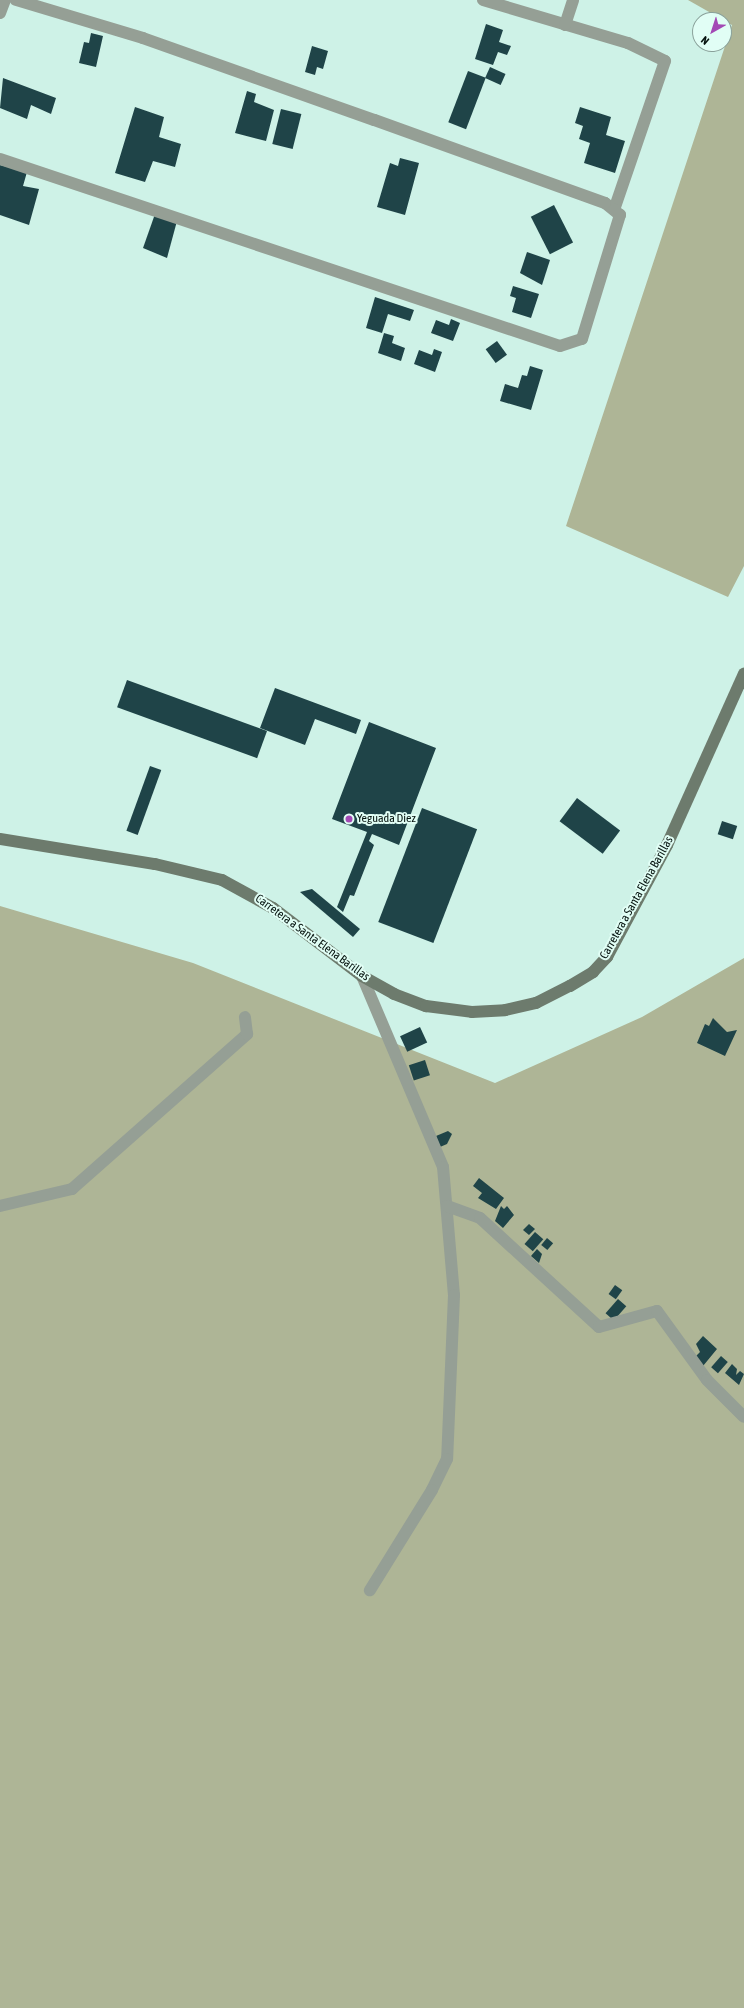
<!DOCTYPE html>
<html>
<head>
<meta charset="utf-8">
<style>
  body { margin:0 }
  #map { position:relative; width:744px; height:2008px; overflow:hidden; background:#cef2e7; font-family:"Asap Condensed",sans-serif }
  div>[style] { position:absolute }
  .forest>* { inset:0; background:#aeb596 }
  .building>* { inset:0; background:#1f4448; transform-origin:0 0 }
  .street>* { height:12px; margin:-6px; padding:0 6px; transform-origin:6px; border-radius:6px; background:#959f95 }
  .secondary>* { height:12px; margin:-6px; padding:0 6px; transform-origin:6px; border-radius:6px; background:#6d7b6d }
  .dots>* { width:11px; height:11px; translate:-50% -50%; box-sizing:border-box; border:2px solid #e1fef5; border-radius:50% }
  span { translate:-50% -50%; white-space:nowrap; text-align:center; line-height:1.15; -webkit-text-stroke:4px #e1fef5; paint-order:stroke }
  .poi-label { font-size:12px; color:#06130f }
  .left { translate:0 -50%; text-align:left }
  .street-label { font-size:12px; color:#06130f }
  .north { position:absolute; left:692px; top:12px; width:40px; height:40px; box-sizing:border-box; background:#e1fef5; border:1px solid #89a099; border-radius:50%; rotate:219deg; font-size:11px; font-weight:700; line-height:16px; text-align:center; color:#06130f }
  .north::after { content:''; display:block; margin:auto; width:14px; height:18px; background:#a349b5; clip-path:polygon(50% 0,100% 100%,50% 72%,0 100%) }
</style>
</head>
<body>
<div id="map">
  <div class="forest">
    <i style="clip-path:polygon(688px 0,744px 0,744px 566px,728px 597px,566px 526px,732px 25px)"></i>
    <i style="clip-path:polygon(0 906px,193px 963px,495px 1083px,642px 1017px,744px 958px,744px 2008px,0 2008px)"></i>
  </div>
  <div class="building">
    <i style="clip-path:polygon(486px 24px,503px 30px,499px 42px,511px 46px,507px 55px,498px 52px,493px 65px,475px 59px)"></i>
    <i style="clip-path:polygon(91px 33px,103px 36px,96px 67px,79px 63px,84px 42px,89px 43px)"></i>
    <i style="clip-path:polygon(312px 46px,328px 51px,323px 69px,317px 67px,315px 75px,305px 72px)"></i>
    <i style="left:490px;top:67px;width:17px;height:12px;rotate:24deg"></i>
    <i style="left:468px;top:71px;width:19px;height:55px;rotate:21deg"></i>
    <i style="clip-path:polygon(3px 78px,56px 98px,51px 114px,31px 105px,27px 119px,0 108px)"></i>
    <i style="clip-path:polygon(247px 91px,256px 94px,254px 102px,274px 110px,266px 141px,235px 133px)"></i>
    <i style="clip-path:polygon(135px 107px,164px 117px,159px 137px,181px 144px,175px 167px,153px 161px,145px 182px,115px 173px)"></i>
    <i style="clip-path:polygon(580px 107px,611px 117px,606px 135px,625px 141px,615px 173px,584px 163px,590px 143px,579px 139px,583px 126px,575px 123px)"></i>
    <i style="left:281px;top:109px;width:21px;height:36px;rotate:14deg"></i>
    <i style="clip-path:polygon(400px 158px,419px 163px,405px 215px,377px 207px,390px 163px,398px 166px)"></i>
    <i style="clip-path:polygon(0 165px,27px 172px,23px 186px,39px 189px,29px 225px,0 215px)"></i>
    <i style="left:554px;top:205px;width:42px;height:26px;rotate:63deg"></i>
    <i style="clip-path:polygon(155px 214px,177px 221px,167px 258px,143px 248px)"></i>
    <i style="clip-path:polygon(527px 252px,550px 260px,542px 285px,520px 273px)"></i>
    <i style="clip-path:polygon(513px 286px,539px 294px,531px 318px,512px 312px,516px 298px,510px 296px)"></i>
    <i style="clip-path:polygon(375px 297px,414px 310px,410px 321px,388px 314px,382px 333px,366px 328px)"></i>
    <i style="clip-path:polygon(451px 319px,460px 323px,453px 341px,431px 333px,436px 320px,449px 325px)"></i>
    <i style="clip-path:polygon(384px 333px,394px 336px,392px 343px,405px 348px,401px 361px,378px 353px)"></i>
    <i style="left:497px;top:341px;width:17px;height:14px;rotate:54deg"></i>
    <i style="clip-path:polygon(434px 349px,442px 352px,435px 372px,414px 364px,419px 350px,432px 355px)"></i>
    <i style="clip-path:polygon(530px 366px,543px 370px,531px 410px,500px 401px,505px 384px,518px 388px,522px 375px,527px 376px)"></i>
    <i style="left:127px;top:680px;width:149px;height:29px;rotate:20deg"></i>
    <i style="clip-path:polygon(275px 688px,361px 720px,356px 734px,315px 719px,305px 745px,260px 728px)"></i>
    <i style="clip-path:polygon(369px 722px,436px 748px,399px 845px,372px 834px,369px 841px,374px 845px,354px 896px,350px 895px,343px 912px,337px 907px,367px 832px,332px 819px)"></i>
    <i style="left:150px;top:766px;width:12px;height:69px;rotate:20deg"></i>
    <i style="left:577px;top:798px;width:54px;height:29px;rotate:37deg"></i>
    <i style="left:422px;top:808px;width:59px;height:122px;rotate:21deg"></i>
    <i style="left:722px;top:821px;width:16px;height:14px;rotate:18deg"></i>
    <i style="clip-path:polygon(312px 889px,360px 929px,353px 937px,300px 892px)"></i>
    <i style="clip-path:polygon(713px 1018px,727px 1032px,737px 1030px,725px 1056px,697px 1043px,705px 1024px,709px 1026px)"></i>
    <i style="left:420px;top:1027px;width:17px;height:22px;rotate:65deg"></i>
    <i style="left:425px;top:1060px;width:16px;height:17px;rotate:72deg"></i>
    <i style="clip-path:polygon(448px 1131px,452px 1134px,447px 1144px,440px 1147px,436px 1136px)"></i>
    <i style="clip-path:polygon(479px 1178px,504px 1198px,496px 1209px,478px 1198px,482px 1193px,473px 1186px)"></i>
    <i style="clip-path:polygon(501px 1206px,504px 1209px,507px 1206px,514px 1215px,503px 1228px,495px 1221px)"></i>
    <i style="clip-path:polygon(529px 1224px,535px 1229px,529px 1235px,523px 1230px)"></i>
    <i style="left:535px;top:1232px;width:11px;height:16px;rotate:41deg"></i>
    <i style="left:547px;top:1238px;width:8px;height:9px;rotate:40deg"></i>
    <i style="clip-path:polygon(537px 1249px,542px 1254px,539px 1263px,531px 1256px)"></i>
    <i style="left:615px;top:1285px;width:9px;height:11px;rotate:36deg"></i>
    <i style="left:618px;top:1299px;width:11px;height:19px;rotate:41deg"></i>
    <i style="clip-path:polygon(703px 1336px,717px 1349px,703px 1366px,694px 1358px,700px 1352px,696px 1344px)"></i>
    <i style="left:721px;top:1356px;width:9px;height:15px;rotate:41deg"></i>
    <i style="clip-path:polygon(732px 1364px,737px 1369px,736px 1375px,740px 1371px,744px 1374px,739px 1385px,725px 1373px)"></i>
  </div>
  <div class="street">
    <i style="left:483px;top:0;width:151px;rotate:16.5deg"></i>
    <i style="left:628px;top:43px;width:41px;rotate:25.9deg"></i>
    <i style="left:665px;top:61px;width:157px;rotate:108.9deg"></i>
    <i style="left:0;top:13px;width:14px;rotate:-69deg"></i>
    <i style="left:565px;top:25px;width:26px;rotate:-72deg"></i>
    <i style="left:0;top:159px;width:590px;rotate:18.47deg"></i>
    <i style="left:560px;top:346px;width:23px;rotate:-18deg"></i>
    <i style="left:582px;top:339px;width:130px;rotate:-73deg"></i>
    <i style="left:620px;top:215px;width:19px;rotate:-141deg"></i>
    <i style="left:605px;top:203px;width:245px;rotate:-160.2deg"></i>
    <i style="left:374px;top:120px;width:245px;rotate:-160.5deg"></i>
    <i style="left:143px;top:38px;width:133px;rotate:-163.3deg"></i>
    <i style="left:362px;top:976px;width:207px;rotate:67deg"></i>
    <i style="left:443px;top:1167px;width:128px;rotate:85.1deg"></i>
    <i style="left:454px;top:1295px;width:164px;rotate:92.4deg"></i>
    <i style="left:447px;top:1459px;width:34px;rotate:116deg"></i>
    <i style="left:432px;top:1490px;width:118px;rotate:121.8deg"></i>
    <i style="left:0;top:1206px;width:74px;rotate:-13.3deg"></i>
    <i style="left:72px;top:1189px;width:234px;rotate:-41.5deg"></i>
    <i style="left:247px;top:1034px;width:17px;rotate:-97deg"></i>
    <i style="left:447px;top:1206px;width:35px;rotate:20deg"></i>
    <i style="left:480px;top:1218px;width:161px;rotate:42.5deg"></i>
    <i style="left:599px;top:1327px;width:60px;rotate:-15.4deg"></i>
    <i style="left:657px;top:1311px;width:85px;rotate:54.1deg"></i>
    <i style="left:707px;top:1380px;width:52px;rotate:45deg"></i>
  </div>
  <div class="secondary">
    <i style="left:0;top:839px;width:157px;rotate:9.2deg"></i>
    <i style="left:155px;top:864px;width:69px;rotate:13.4deg"></i>
    <i style="left:222px;top:880px;width:58px;rotate:28.8deg"></i>
    <i style="left:273px;top:908px;width:112px;rotate:37.4deg"></i>
    <i style="left:362px;top:976px;width:37px;rotate:29deg"></i>
    <i style="left:394px;top:994px;width:34px;rotate:21deg"></i>
    <i style="left:426px;top:1006px;width:46px;rotate:7.4deg"></i>
    <i style="left:472px;top:1012px;width:33px;rotate:-3deg"></i>
    <i style="left:505px;top:1010px;width:32px;rotate:-13deg"></i>
    <i style="left:536px;top:1003px;width:38px;rotate:-27deg"></i>
    <i style="left:570px;top:986px;width:27px;rotate:-31deg"></i>
    <i style="left:593px;top:972px;width:21px;rotate:-47deg"></i>
    <i style="left:607px;top:957px;width:127px;rotate:-61.8deg"></i>
    <i style="left:667px;top:845px;width:188px;rotate:-65.8deg"></i>
  </div>
  <div class="dots">
    <i style="left:349px;top:819px;background:#a349b5"></i>
  </div>
  <div class="poi-label">
    <span class="left" style="left:357px;top:819px">Yeguada Diez</span>
  </div>
  <div class="street-label">
    <span style="left:637px;top:898px;rotate:-61deg">Carretera a Santa Elena Barillas</span>
    <span style="left:312px;top:938px;rotate:36deg">Carretera a Santa Elena Barillas</span>
  </div>
  <div class="north">N</div>
</div>
</body>
</html>
